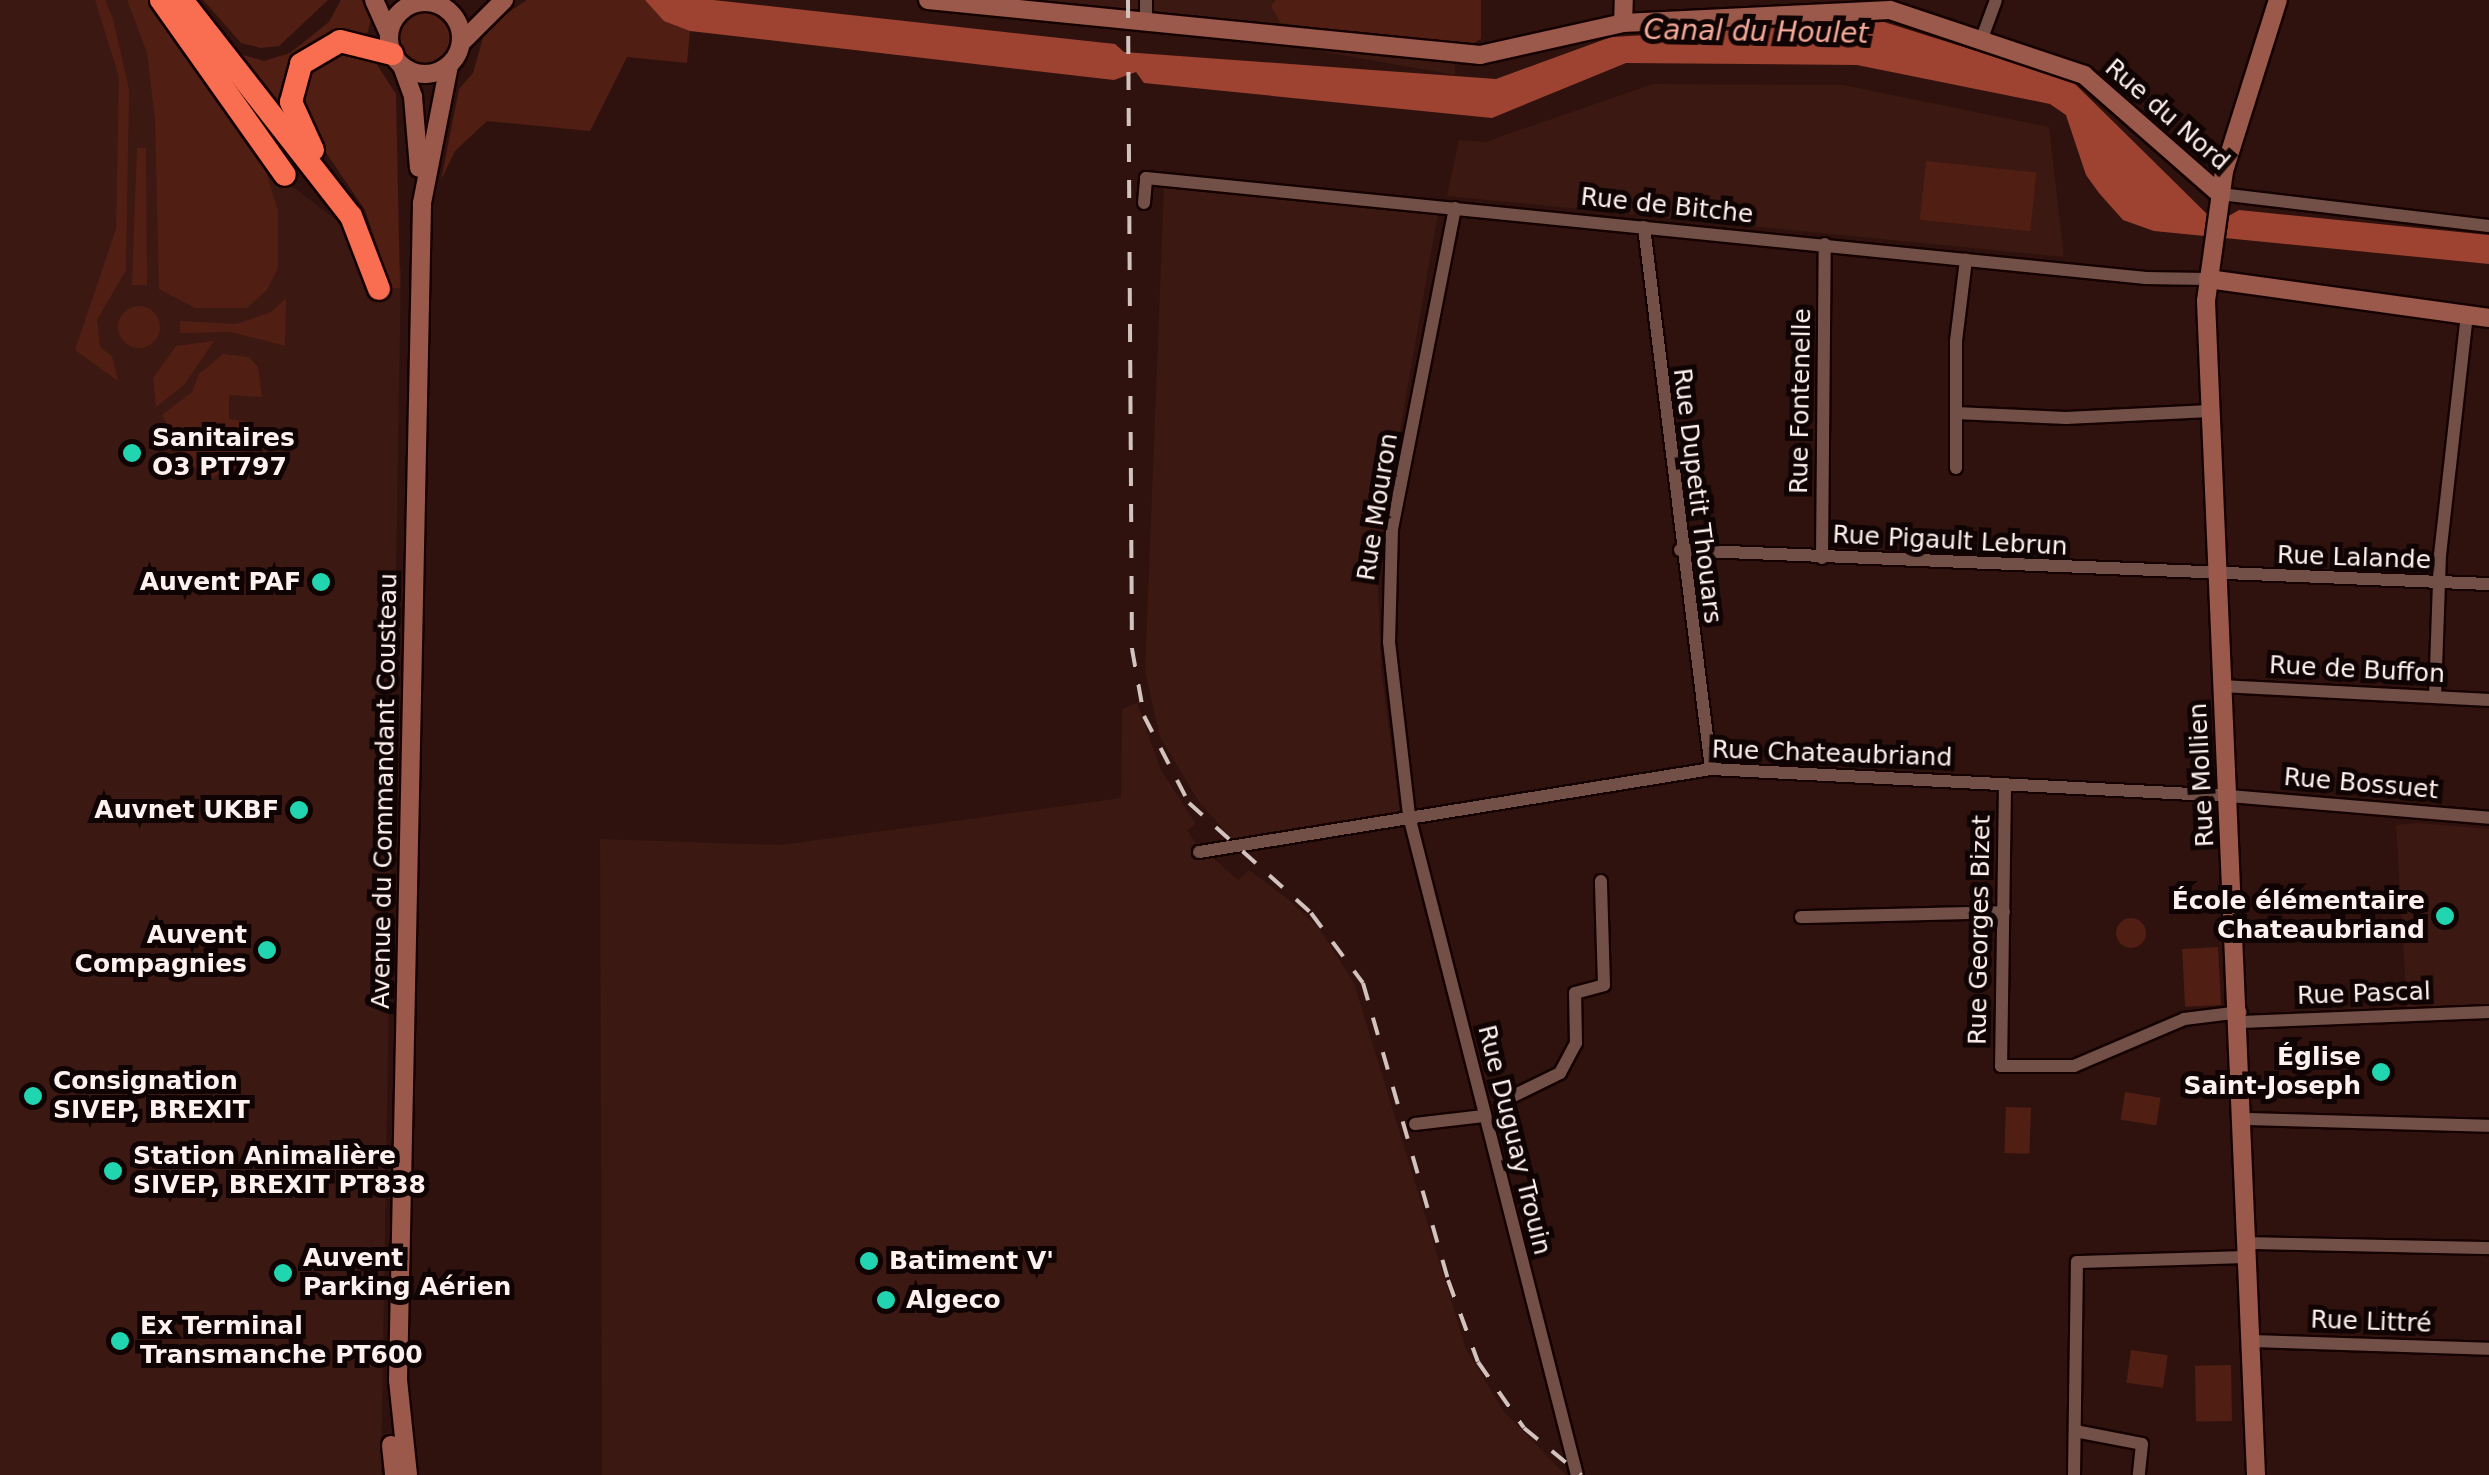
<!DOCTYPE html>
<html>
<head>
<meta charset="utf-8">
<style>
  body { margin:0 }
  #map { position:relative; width:2489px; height:1475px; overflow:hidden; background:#2f120d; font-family:"DejaVu Sans",sans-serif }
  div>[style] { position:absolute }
  .built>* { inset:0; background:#3b1811 }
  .green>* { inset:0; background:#511e14; transform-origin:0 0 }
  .round { border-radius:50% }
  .water>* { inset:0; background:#9e4332 }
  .roads { filter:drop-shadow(2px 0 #150100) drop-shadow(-2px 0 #150100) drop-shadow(0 2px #150100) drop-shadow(0 -2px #150100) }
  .street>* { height:12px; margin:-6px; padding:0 6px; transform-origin:6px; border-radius:6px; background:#725048 }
  .secondary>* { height:18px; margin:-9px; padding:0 9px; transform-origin:9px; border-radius:9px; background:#9a594b }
  .secondary>.ring { margin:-9px; padding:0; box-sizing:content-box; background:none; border:18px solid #9a594b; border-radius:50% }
  .highway>* { height:22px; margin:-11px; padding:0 11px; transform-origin:11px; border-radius:11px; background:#f96d51 }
  .rail>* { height:4px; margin-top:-2px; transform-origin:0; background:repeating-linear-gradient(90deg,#d3c3bf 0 18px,transparent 0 36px) }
  .dots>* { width:28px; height:28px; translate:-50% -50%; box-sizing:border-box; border:5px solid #0f0403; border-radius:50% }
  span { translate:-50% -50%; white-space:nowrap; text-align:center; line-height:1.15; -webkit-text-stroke:10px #0f0403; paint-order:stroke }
  .street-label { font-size:25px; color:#fef1ee }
  .poi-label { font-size:25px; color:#fef1ee; font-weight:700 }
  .left { translate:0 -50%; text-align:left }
  .right { translate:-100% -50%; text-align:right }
  .water-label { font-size:28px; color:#f7ab9a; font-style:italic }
</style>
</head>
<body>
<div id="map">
  <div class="built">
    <i style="clip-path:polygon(0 0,144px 0,244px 149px,401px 270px,381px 1475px,0 1475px)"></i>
    <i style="clip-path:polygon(966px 0,1455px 0,1455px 75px,1239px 37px,1057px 24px)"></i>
    <i style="clip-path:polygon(1653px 84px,1843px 85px,2049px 127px,2064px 257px,1447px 196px,1459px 140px,1485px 142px)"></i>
    <i style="clip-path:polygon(1164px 186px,1438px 213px,1377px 562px,1381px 668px,1400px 812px,1242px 850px,1199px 802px,1160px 737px,1145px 671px)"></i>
    <i style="clip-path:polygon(1137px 703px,1161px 770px,1196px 824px,1187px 830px,1195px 842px,1238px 880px,1249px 870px,1288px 899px,1319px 928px,1354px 983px,1466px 1349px,1504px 1412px,1566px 1475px,602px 1475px,600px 839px,781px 845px,1121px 798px,1122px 709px)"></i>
    <i style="clip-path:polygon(2418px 823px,2489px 829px,2489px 1004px,2407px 1008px,2396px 825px)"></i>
  </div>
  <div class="green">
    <i style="clip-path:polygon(95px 0,105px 0,113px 19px,129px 89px,126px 270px,97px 320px,100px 347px,112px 356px,118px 381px,75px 350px,116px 229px,119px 77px)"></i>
    <i style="clip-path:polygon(127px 0,148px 0,261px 155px,278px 211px,278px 268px,267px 290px,247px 308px,195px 308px,159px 289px,155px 120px,147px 53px)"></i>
    <i style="clip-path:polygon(203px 0,328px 0,279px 46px,261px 48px,241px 43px)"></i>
    <i style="clip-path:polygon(341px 0,361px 0,372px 17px,366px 37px,348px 34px,308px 45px,286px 75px,287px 120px,233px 52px,264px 61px,290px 53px,329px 22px)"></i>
    <i style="clip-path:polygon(527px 0,645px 0,690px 31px,687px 63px,627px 57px,590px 131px,487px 121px,455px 151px,441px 180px,459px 89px,473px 73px,486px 27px)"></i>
    <i style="clip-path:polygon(1276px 0,1481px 0,1481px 39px,1466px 47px,1281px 23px,1271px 6px)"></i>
    <i class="round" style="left:400px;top:12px;width:52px;height:52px"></i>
    <i style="clip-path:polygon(329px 51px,368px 51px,396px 94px,400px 288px,391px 288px,365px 210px,299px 113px,303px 71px)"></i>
    <i style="clip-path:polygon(137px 148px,146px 148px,147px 285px,132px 285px)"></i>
    <i style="left:1926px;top:161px;width:111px;height:59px;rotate:6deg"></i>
    <i style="clip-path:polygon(286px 298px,285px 346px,231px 332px,180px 333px,180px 321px,236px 324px,271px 312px)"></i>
    <i class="round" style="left:118px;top:306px;width:42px;height:42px"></i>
    <i style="clip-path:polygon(214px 341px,184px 385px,156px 407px,153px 378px,176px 346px)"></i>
    <i style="clip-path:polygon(223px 354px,249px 357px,258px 367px,262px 397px,229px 395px,229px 419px,245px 421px,242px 456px,213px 478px,190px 466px,162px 415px,192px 392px,199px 374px)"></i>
    <i class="round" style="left:2116px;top:918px;width:30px;height:30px"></i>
    <i style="left:2218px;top:947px;width:58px;height:36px;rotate:87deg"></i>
    <i style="left:2125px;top:1092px;width:36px;height:28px;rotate:9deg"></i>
    <i style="left:2006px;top:1107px;width:25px;height:46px;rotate:2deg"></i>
    <i style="left:2131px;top:1350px;width:37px;height:33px;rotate:8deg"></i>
    <i style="left:2231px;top:1365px;width:56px;height:36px;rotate:89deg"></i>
  </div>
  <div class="water">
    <i style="clip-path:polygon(645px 0,713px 0,1115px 44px,1124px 52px,1496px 79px,1611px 37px,1884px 22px,2072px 81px,2208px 215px,2227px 217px,2239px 210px,2489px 235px,2489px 264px,2154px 231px,2123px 220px,2099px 193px,2086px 175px,2066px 115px,2050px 104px,1857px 65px,1626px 63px,1492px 118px,1144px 83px,1136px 72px,1114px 80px,690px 31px,664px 21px)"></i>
  </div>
  <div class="roads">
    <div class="street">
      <i style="left:1146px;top:0;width:20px;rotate:90deg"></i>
      <i style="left:1982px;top:38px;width:40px;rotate:-69.8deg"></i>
      <i style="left:2220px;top:194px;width:271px;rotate:6.8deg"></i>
      <i style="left:1144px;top:203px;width:25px;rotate:-85deg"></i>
      <i style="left:1146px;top:178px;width:1005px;rotate:5.71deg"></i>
      <i style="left:2146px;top:278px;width:62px;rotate:0.9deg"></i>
      <i style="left:1455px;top:208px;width:327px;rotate:101.1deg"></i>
      <i style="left:1392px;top:529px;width:113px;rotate:91.5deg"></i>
      <i style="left:1389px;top:642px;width:175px;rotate:83.4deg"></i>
      <i style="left:1409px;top:816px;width:680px;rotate:75.7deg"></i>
      <i style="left:1644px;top:227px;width:546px;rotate:82.95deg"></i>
      <i style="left:1956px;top:413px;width:110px;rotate:2.6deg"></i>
      <i style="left:2066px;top:418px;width:144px;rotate:-2.8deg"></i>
      <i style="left:1956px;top:468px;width:127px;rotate:-90deg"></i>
      <i style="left:1956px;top:341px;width:82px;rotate:-83deg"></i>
      <i style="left:1680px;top:550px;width:810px;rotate:2.41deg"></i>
      <i style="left:1822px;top:558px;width:314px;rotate:-89.5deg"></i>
      <i style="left:2222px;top:686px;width:267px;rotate:3deg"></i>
      <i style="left:2435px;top:697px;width:142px;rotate:-88deg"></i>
      <i style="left:2440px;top:555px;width:242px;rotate:-83.6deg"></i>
      <i style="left:2005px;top:785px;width:281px;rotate:90.8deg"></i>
      <i style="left:2001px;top:1066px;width:73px"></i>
      <i style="left:2074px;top:1066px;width:120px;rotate:-23.1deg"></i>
      <i style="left:2184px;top:1019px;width:57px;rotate:-7deg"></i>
      <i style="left:1199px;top:852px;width:519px;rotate:-9.21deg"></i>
      <i style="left:1711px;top:769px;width:519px;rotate:2.98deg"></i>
      <i style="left:2229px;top:796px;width:261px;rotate:4.8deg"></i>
      <i style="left:1801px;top:917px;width:203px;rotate:-1.4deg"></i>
      <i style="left:2241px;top:1022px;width:248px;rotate:-2.3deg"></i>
      <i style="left:1502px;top:1111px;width:13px;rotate:-67deg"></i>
      <i style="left:1507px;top:1099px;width:59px;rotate:-26.1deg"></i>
      <i style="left:1560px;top:1073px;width:34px;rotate:-62deg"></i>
      <i style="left:1576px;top:1043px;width:50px;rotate:-91.1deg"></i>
      <i style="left:1575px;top:993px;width:30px;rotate:-15deg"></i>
      <i style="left:1604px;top:985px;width:104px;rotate:-91.7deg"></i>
      <i style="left:2245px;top:1119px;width:244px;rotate:1.6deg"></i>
      <i style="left:1415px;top:1124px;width:69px;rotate:-6.6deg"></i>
      <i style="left:2248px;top:1243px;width:241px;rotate:1.2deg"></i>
      <i style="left:2251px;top:1341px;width:238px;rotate:1.9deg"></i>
      <i style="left:2075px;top:1431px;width:68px;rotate:11deg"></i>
      <i style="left:2142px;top:1444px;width:31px;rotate:96deg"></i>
      <i style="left:2074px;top:1475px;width:213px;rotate:-89.2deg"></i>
      <i style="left:2077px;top:1262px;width:172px;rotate:-1.7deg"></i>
    </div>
    <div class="secondary">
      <i style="left:374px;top:0;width:37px;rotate:66deg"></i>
      <i style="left:928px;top:0;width:555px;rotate:5.69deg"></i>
      <i style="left:1480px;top:55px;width:147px;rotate:-12.6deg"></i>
      <i style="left:1623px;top:23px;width:267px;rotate:-2.8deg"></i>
      <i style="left:1890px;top:10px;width:205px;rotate:18.5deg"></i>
      <i style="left:2084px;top:75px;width:181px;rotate:41.2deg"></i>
      <i class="ring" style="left:389px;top:2px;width:54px;height:54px"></i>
      <i style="left:1623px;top:23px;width:23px;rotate:-88deg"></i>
      <i style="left:461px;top:43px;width:61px;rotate:-45deg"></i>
      <i style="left:402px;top:66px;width:33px;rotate:70deg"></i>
      <i style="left:413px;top:97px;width:71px;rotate:85.2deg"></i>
      <i style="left:2208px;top:279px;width:284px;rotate:7.9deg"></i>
      <i style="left:391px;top:1445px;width:30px;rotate:84deg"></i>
      <i style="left:408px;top:1475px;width:96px;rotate:-96deg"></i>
      <i style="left:398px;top:1380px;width:1177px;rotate:-88.83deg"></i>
      <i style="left:422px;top:203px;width:140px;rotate:-78.9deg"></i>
      <i style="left:2256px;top:1475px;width:1175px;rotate:-92.44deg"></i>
      <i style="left:2206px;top:301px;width:131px;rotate:-82.1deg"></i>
      <i style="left:2224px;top:171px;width:179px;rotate:-72.5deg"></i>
    </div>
    <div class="highway">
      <i style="left:161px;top:0;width:214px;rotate:54.7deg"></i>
      <i style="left:182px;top:0;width:274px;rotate:52deg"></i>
      <i style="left:351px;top:216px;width:78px;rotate:69deg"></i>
      <i style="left:313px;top:150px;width:53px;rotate:-114.6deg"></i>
      <i style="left:291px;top:102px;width:39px;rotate:-75deg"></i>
      <i style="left:301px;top:64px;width:45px;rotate:-30.5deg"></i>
      <i style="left:340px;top:41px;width:54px;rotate:14deg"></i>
    </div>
  </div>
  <div class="rail">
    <i style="left:1128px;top:0;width:649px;rotate:89.65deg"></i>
    <i style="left:1132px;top:649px;width:68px;rotate:79.8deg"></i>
    <i style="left:1144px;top:716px;width:98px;rotate:62.7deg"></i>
    <i style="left:1189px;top:803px;width:164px;rotate:42deg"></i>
    <i style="left:1311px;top:913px;width:87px;rotate:53.4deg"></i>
    <i style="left:1363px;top:983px;width:309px;rotate:74deg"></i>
    <i style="left:1448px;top:1280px;width:87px;rotate:69.9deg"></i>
    <i style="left:1478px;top:1362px;width:80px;rotate:55.1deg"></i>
    <i style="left:1524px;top:1428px;width:74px;rotate:39.5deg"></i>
  </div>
  <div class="dots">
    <i style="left:132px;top:453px;background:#20d5b0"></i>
    <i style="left:321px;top:582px;background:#20d5b0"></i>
    <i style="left:299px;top:810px;background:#20d5b0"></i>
    <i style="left:2445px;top:916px;background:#20d5b0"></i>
    <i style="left:267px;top:950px;background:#20d5b0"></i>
    <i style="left:2381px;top:1072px;background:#20d5b0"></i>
    <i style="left:33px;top:1096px;background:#20d5b0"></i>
    <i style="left:113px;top:1171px;background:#20d5b0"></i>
    <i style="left:869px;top:1261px;background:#20d5b0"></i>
    <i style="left:283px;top:1273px;background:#20d5b0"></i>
    <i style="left:886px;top:1300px;background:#20d5b0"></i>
    <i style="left:120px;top:1341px;background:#20d5b0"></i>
  </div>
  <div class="street-label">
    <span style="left:2167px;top:115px;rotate:41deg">Rue du Nord</span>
    <span style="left:1667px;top:206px;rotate:6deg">Rue de Bitche</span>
    <span style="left:1801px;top:401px;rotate:-89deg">Rue Fontenelle</span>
    <span style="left:1697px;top:496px;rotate:83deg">Rue Dupetit Thouars</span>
    <span style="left:1378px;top:507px;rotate:-81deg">Rue Mouron</span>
    <span style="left:1950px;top:541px;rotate:3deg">Rue Pigault Lebrun</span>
    <span style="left:2354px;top:558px;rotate:2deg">Rue Lalande</span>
    <span style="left:2357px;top:670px;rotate:3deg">Rue de Buffon</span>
    <span style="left:1832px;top:754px;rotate:2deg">Rue Chateaubriand</span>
    <span style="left:2202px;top:775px;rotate:-93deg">Rue Mollien</span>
    <span style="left:2361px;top:784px;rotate:5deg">Rue Bossuet</span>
    <span style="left:385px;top:791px;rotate:-89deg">Avenue du Commandant Cousteau</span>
    <span style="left:1980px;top:930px;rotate:-89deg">Rue Georges Bizet</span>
    <span style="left:2364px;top:994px;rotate:-2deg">Rue Pascal</span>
    <span style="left:1514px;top:1140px;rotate:76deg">Rue Duguay Trouin</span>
    <span style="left:2371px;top:1322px;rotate:2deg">Rue Littré</span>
  </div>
  <div class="poi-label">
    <span class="left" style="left:152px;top:453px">Sanitaires<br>O3 PT797</span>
    <span class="right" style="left:301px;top:582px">Auvent PAF</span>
    <span class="right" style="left:279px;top:810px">Auvnet UKBF</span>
    <span class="right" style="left:2425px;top:916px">École élémentaire<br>Chateaubriand</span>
    <span class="right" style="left:247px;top:950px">Auvent<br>Compagnies</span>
    <span class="right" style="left:2361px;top:1072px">Église<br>Saint-Joseph</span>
    <span class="left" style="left:53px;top:1096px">Consignation<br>SIVEP, BREXIT</span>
    <span class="left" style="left:133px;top:1171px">Station Animalière<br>SIVEP, BREXIT PT838</span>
    <span class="left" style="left:303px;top:1273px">Auvent<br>Parking Aérien</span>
    <span class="left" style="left:889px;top:1261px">Batiment V'</span>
    <span class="left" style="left:906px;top:1300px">Algeco</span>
    <span class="left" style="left:140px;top:1341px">Ex Terminal<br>Transmanche PT600</span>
  </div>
  <div class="water-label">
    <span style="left:1756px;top:32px;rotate:1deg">Canal du Houlet</span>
  </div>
</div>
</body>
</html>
